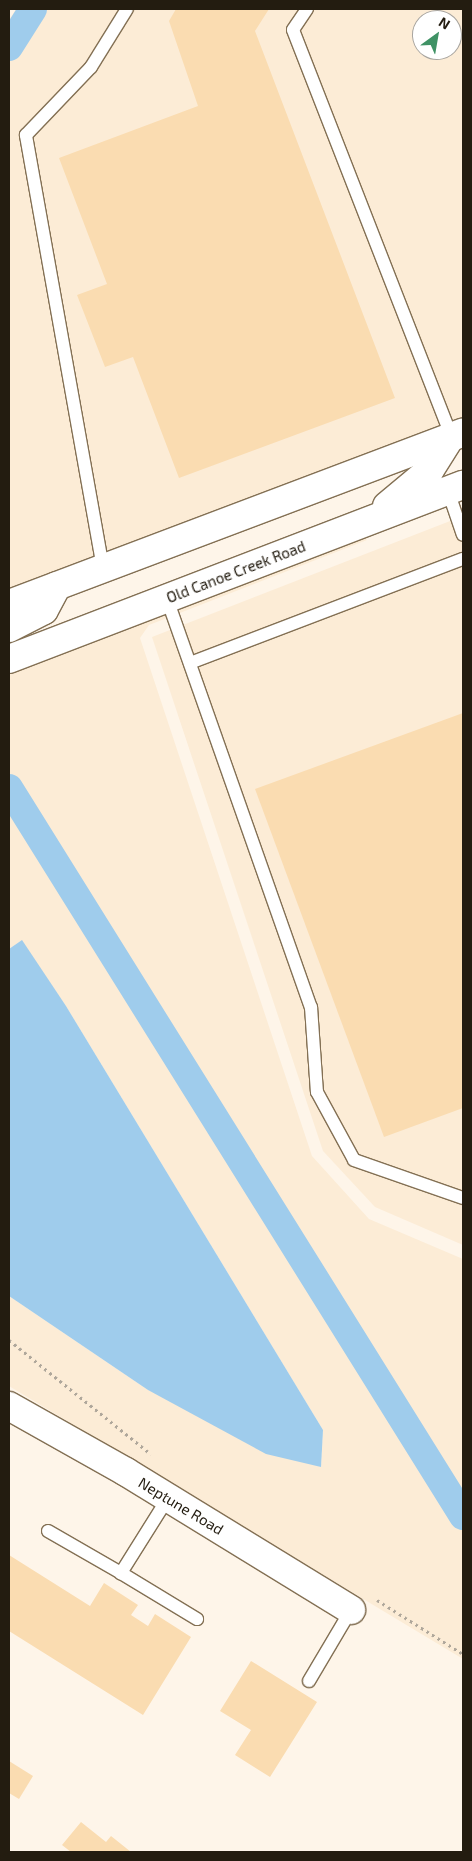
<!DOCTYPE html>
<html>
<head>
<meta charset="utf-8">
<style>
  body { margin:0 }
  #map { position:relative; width:472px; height:1861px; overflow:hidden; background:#fef5e9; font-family:"Exo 2",sans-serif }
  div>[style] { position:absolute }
  .built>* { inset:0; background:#fcecd6 }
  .water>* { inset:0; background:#9fccec }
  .canal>* { height:28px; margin:-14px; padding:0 14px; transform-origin:14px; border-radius:14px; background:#9fccec }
  .building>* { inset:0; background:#fadcb1 }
  .path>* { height:3px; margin-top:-1.5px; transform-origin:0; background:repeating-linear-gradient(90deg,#afa79b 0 2.5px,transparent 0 6.5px) }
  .roads { filter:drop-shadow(1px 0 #837054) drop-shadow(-1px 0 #837054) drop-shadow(0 1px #837054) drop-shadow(0 -1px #837054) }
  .service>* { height:12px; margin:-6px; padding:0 6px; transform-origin:6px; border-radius:6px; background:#fff }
  .secondary>* { height:28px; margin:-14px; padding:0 14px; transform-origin:14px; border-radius:14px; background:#fff }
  span { translate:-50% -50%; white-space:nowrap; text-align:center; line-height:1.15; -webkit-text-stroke:4px #fff; paint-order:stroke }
  .street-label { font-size:15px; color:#231c10 }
  .frame { position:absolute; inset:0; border:10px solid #231c10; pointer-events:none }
  .north { position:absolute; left:412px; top:10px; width:50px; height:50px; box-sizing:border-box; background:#fff; border:1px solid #a7a49f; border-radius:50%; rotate:32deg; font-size:14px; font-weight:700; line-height:20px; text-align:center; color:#231c10 }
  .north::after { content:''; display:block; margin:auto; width:18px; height:22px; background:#3f9265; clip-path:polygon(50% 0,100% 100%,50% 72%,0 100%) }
</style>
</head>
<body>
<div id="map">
  <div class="built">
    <i style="clip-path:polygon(evenodd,16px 9px,463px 9px,463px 417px,9px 589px,9px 20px,16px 9px,422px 20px,452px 20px,452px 50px,422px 50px,422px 20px)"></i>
    <i style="clip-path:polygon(463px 516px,463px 1245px,375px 1207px,323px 1151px,152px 637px)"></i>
    <i style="clip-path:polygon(365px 538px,367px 540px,149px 625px,140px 638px,312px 1156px,369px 1219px,463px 1259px,463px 1659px,9px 1386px,9px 1296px,148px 1390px,321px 1467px,323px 1430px,66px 1006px,21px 941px,9px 949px,9px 674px)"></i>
  </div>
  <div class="water">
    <i style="clip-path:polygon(22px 940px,66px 1006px,323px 1430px,321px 1467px,266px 1454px,148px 1390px,9px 1296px,9px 949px)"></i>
  </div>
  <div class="canal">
    <i style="left:9px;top:47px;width:45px;rotate:-57.7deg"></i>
    <i style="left:9px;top:788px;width:858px;rotate:58.05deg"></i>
  </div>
  <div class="building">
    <i style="clip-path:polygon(176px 9px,269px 9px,255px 31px,395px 398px,179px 478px,133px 357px,105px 367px,77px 295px,107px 284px,59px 158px,198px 106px,169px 21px)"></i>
    <i style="clip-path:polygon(463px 713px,463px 1108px,384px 1137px,255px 789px)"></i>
    <i style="clip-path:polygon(9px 1555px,90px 1606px,104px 1583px,138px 1605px,131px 1615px,148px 1626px,155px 1614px,191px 1637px,143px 1715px,9px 1631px)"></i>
    <i style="clip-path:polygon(251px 1661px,317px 1702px,270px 1777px,235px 1755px,251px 1730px,220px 1711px)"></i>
    <i style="clip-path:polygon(9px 1761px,33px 1776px,19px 1799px,9px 1793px)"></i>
    <i style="clip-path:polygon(81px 1822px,106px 1842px,111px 1836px,131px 1852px,71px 1852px,62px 1845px)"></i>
  </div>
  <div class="path">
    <i style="left:9px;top:1340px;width:182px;rotate:38.8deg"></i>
    <i style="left:377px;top:1600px;width:102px;rotate:32.1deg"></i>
  </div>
  <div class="roads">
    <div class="service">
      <i style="left:307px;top:9px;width:25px;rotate:124deg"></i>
      <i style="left:293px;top:30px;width:436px;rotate:68.7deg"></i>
      <i style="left:448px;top:491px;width:46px;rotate:71.2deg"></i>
      <i style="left:103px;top:568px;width:440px;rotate:-100.1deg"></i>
      <i style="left:26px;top:135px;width:94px;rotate:-46.3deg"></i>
      <i style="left:91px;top:67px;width:68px;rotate:-58.2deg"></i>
      <i style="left:167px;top:599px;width:433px;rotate:70.6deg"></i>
      <i style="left:311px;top:1007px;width:85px;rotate:86deg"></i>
      <i style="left:317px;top:1092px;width:77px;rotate:61.4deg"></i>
      <i style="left:354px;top:1160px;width:115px;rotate:19.2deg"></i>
      <i style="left:190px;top:663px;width:292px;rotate:-20.9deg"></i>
      <i style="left:168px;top:1498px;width:89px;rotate:122.1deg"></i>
      <i style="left:121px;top:1573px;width:89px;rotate:31.2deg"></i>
      <i style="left:48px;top:1531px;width:84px;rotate:29.9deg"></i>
      <i style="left:309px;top:1681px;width:82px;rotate:-59.4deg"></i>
    </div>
    <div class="secondary">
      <i style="left:387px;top:506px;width:55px;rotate:-39.8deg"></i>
      <i style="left:429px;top:471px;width:41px;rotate:-57.8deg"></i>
      <i style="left:9px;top:604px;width:485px;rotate:-20.7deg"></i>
      <i style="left:9px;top:628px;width:39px;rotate:-27deg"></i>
      <i style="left:44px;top:610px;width:27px;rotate:-62deg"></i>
      <i style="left:9px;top:659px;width:486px;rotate:-21deg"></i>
      <i style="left:9px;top:1406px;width:134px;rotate:29.4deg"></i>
      <i style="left:126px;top:1472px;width:264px;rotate:31.5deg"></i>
    </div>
  </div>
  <div class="street-label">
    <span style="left:236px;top:572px;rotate:-21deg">Old Canoe Creek Road</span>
    <span style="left:181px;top:1506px;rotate:31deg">Neptune Road</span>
  </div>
  <div class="frame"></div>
  <div class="north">N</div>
</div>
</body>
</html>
